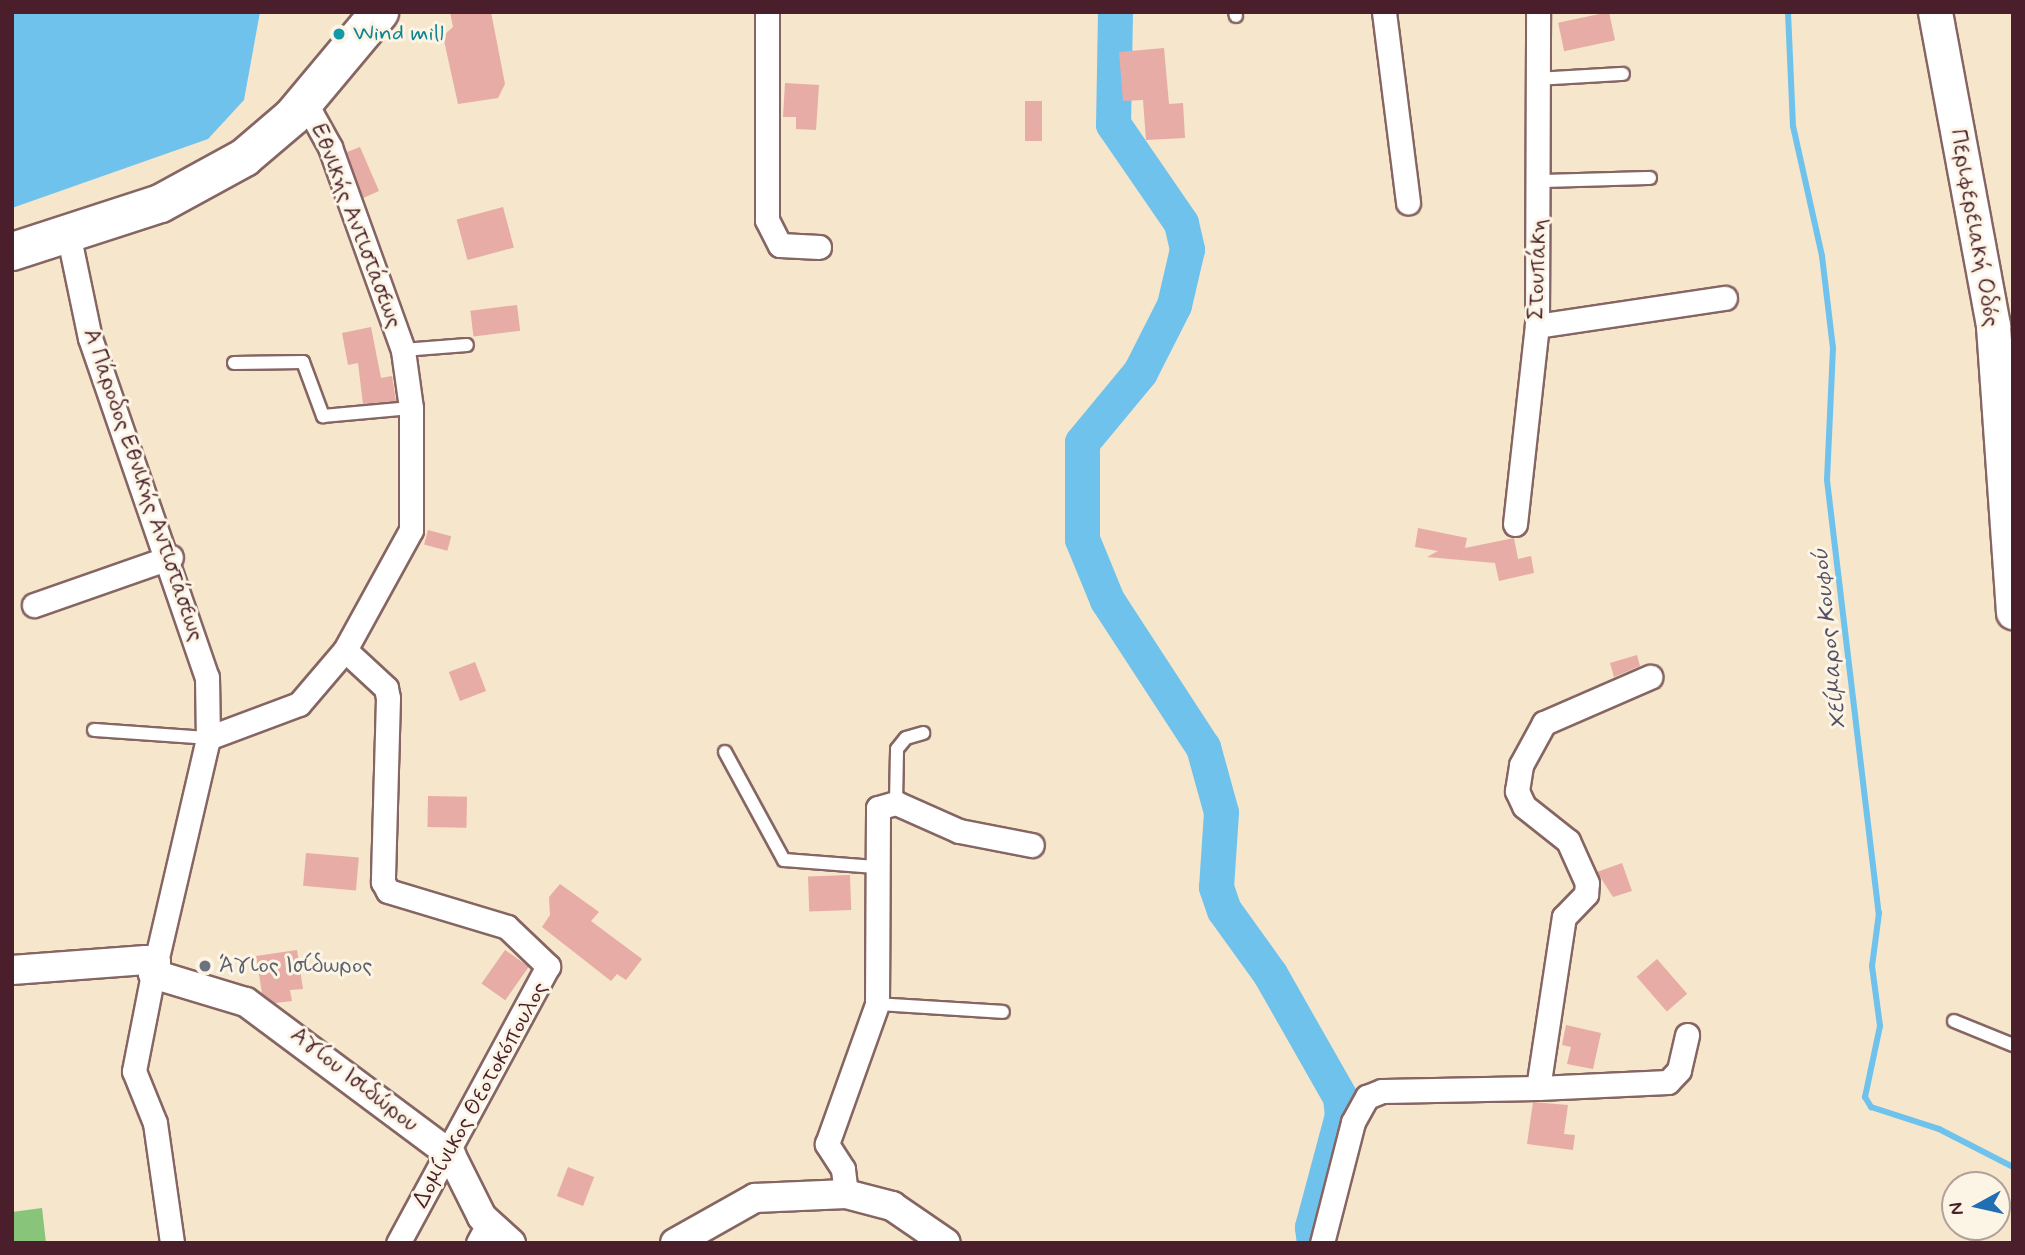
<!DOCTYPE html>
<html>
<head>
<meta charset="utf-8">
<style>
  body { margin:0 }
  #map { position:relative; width:2025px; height:1255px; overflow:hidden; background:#f5e6cc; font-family:Mynerve,sans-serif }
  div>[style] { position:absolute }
  .green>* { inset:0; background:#88c57b }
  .water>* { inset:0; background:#6fc2ec }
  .stream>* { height:6px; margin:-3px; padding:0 3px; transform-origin:3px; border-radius:3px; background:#6fc2ec }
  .river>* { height:35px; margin:-17.5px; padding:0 17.5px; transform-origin:17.5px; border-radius:17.5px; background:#6fc2ec }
  .building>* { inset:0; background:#e6aca5; transform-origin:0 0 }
  .roads { filter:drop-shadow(2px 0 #866563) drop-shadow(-2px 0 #866563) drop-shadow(0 2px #866563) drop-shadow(0 -2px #866563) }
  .service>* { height:12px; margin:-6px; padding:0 6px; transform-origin:6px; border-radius:6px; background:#fff }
  .minor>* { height:23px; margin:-11.5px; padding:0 11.5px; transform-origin:11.5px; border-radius:11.5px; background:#fff }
  .tertiary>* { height:28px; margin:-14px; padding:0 14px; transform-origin:14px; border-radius:14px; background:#fff }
  .secondary>* { height:33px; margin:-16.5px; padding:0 16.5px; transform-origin:16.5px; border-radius:16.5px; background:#fff }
  .primary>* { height:37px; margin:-18.5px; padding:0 18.5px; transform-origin:18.5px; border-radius:18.5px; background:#fff }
  .dots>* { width:19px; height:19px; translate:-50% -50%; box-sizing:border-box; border:4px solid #fcf5e5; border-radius:50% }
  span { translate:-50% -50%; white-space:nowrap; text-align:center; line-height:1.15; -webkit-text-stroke:6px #fcf5e5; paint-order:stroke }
  .culture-label { font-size:23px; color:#0d838f }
  .left { translate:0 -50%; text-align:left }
  .street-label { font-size:23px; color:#4a1f2b }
  .worship-label { font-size:23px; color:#5b616d }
  .water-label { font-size:24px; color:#555065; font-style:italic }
  .frame { position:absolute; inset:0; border:14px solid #4a1f2b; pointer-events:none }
  .north { position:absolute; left:1941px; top:1171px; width:70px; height:70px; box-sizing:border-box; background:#fcf5e5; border:2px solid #b59f9b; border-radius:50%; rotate:262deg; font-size:19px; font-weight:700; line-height:28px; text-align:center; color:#4a1f2b }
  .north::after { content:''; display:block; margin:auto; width:24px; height:32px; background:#1f6fb2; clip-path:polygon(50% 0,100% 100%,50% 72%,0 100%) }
</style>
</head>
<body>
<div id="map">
  <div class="green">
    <i style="clip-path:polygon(42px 1208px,46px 1243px,12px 1243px,12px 1212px)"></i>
  </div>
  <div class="water">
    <i style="clip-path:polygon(12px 12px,260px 12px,244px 100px,208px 139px,12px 208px)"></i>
  </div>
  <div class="stream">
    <i style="left:1788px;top:12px;width:114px;rotate:87.5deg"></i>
    <i style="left:1793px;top:126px;width:133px;rotate:77.4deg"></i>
    <i style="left:1822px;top:256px;width:93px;rotate:83.2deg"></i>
    <i style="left:1833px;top:348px;width:132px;rotate:92.6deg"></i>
    <i style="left:1827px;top:480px;width:436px;rotate:83.2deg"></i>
    <i style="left:1879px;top:913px;width:53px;rotate:97.5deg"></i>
    <i style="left:1872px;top:966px;width:61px;rotate:82.4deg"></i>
    <i style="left:1880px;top:1026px;width:73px;rotate:101.9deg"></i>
    <i style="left:1865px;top:1097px;width:12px;rotate:59deg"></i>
    <i style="left:1871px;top:1107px;width:71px;rotate:17.9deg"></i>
    <i style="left:1939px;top:1129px;width:83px;rotate:27.2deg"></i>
  </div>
  <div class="river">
    <i style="left:1115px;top:12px;width:112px;rotate:91deg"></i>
    <i style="left:1113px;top:124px;width:120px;rotate:55.5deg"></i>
    <i style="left:1181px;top:223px;width:27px;rotate:77deg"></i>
    <i style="left:1187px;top:249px;width:57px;rotate:103.1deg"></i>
    <i style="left:1174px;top:305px;width:75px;rotate:116.9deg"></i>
    <i style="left:1140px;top:372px;width:91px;rotate:129.6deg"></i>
    <i style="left:1082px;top:442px;width:97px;rotate:90deg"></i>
    <i style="left:1082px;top:539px;width:66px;rotate:67.7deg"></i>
    <i style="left:1107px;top:600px;width:176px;rotate:56.9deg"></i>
    <i style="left:1203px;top:747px;width:67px;rotate:74.5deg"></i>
    <i style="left:1221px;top:812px;width:75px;rotate:93.8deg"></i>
    <i style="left:1216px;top:887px;width:24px;rotate:71deg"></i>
    <i style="left:1224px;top:910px;width:79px;rotate:54.3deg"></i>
    <i style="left:1270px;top:974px;width:142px;rotate:60.4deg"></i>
    <i style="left:1340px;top:1097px;width:18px;rotate:84deg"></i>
    <i style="left:1342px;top:1115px;width:116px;rotate:105deg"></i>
    <i style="left:1312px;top:1227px;width:16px;rotate:83deg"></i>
  </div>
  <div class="building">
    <i style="clip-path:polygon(450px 12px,491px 12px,505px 84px,498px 98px,458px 104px,443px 36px,453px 27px)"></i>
    <i style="left:1609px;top:12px;width:29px;height:52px;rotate:78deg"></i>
    <i style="clip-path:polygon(1164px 48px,1169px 104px,1183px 103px,1185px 138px,1146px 140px,1143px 100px,1123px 101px,1119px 52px)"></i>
    <i style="clip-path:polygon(785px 83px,819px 85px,816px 130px,796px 129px,796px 117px,783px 117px)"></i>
    <i style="left:1025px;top:101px;width:17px;height:40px"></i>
    <i style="clip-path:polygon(360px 147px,379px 191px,363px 198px,347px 152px)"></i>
    <i style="left:503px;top:207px;width:42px;height:48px;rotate:75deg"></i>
    <i style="left:517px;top:305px;width:26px;height:47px;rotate:83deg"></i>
    <i style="clip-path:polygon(371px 327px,381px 378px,392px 376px,396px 401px,363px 404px,358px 363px,348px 365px,342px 333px)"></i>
    <i style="clip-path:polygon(1418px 528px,1467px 538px,1465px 548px,1514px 538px,1518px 559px,1531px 556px,1534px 573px,1499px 581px,1495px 563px,1427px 557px,1438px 551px,1415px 547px)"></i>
    <i style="left:428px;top:530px;width:24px;height:15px;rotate:15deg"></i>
    <i style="clip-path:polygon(1637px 655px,1640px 666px,1614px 677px,1610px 663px)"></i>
    <i style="left:475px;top:662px;width:31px;height:28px;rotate:69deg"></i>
    <i style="left:428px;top:796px;width:39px;height:31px;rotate:1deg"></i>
    <i style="left:306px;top:853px;width:53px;height:33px;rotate:5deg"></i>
    <i style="clip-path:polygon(1622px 863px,1632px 891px,1613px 897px,1597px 872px)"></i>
    <i style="left:850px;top:875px;width:35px;height:42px;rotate:88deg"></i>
    <i style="clip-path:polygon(560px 884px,599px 912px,591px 921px,642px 959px,626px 980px,617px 974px,611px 981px,542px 927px,550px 915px,549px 897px)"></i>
    <i style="clip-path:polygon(297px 950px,303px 989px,290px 990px,292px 1001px,275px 1003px,262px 993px,256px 956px)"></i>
    <i style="left:505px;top:950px;width:29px;height:41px;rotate:35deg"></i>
    <i style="left:1657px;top:959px;width:46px;height:27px;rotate:49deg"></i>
    <i style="clip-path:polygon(1566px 1025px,1601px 1033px,1593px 1069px,1567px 1064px,1571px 1047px,1562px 1045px)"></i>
    <i style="clip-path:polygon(1533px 1102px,1568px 1105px,1564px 1134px,1575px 1135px,1573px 1150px,1527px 1144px)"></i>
    <i style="left:568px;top:1167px;width:28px;height:31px;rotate:21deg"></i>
  </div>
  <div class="roads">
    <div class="service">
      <i style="left:1235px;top:12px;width:4px;rotate:76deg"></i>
      <i style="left:1538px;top:79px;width:85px;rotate:-3.4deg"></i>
      <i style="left:1541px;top:181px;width:109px;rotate:-1.6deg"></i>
      <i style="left:403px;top:350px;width:64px;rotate:-4.5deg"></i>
      <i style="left:234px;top:363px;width:69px;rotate:-0.8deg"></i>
      <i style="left:303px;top:362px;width:58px;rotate:69.7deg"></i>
      <i style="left:323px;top:416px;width:88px;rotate:-5.2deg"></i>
      <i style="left:94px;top:730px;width:114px;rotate:4deg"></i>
      <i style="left:725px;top:752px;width:123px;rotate:61.4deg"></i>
      <i style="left:784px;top:860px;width:92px;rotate:4.4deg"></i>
      <i style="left:896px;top:803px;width:54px;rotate:-88.9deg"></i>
      <i style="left:897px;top:749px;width:14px;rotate:-51deg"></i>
      <i style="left:906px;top:738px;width:18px;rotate:-16deg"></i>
      <i style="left:877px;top:1004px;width:126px;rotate:3.6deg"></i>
      <i style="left:1954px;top:1021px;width:64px;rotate:22.1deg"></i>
    </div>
    <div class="minor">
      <i style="left:767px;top:12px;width:208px;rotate:90deg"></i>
      <i style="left:767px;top:220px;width:28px;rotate:63deg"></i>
      <i style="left:780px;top:245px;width:39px;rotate:3deg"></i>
      <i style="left:1384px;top:12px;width:192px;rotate:82.8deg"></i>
      <i style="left:68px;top:233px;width:107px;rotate:78.2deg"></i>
      <i style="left:90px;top:338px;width:359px;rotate:71deg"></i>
      <i style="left:207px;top:677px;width:61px;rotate:89.1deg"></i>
      <i style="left:1537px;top:326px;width:190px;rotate:-8.5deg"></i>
      <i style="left:1515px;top:524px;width:199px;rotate:-83.7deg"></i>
      <i style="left:1537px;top:326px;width:314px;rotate:-89.8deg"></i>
      <i style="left:34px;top:605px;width:145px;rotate:-19.3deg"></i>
      <i style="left:345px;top:650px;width:56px;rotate:42.8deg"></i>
      <i style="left:386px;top:688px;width:10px;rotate:79deg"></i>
      <i style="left:388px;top:698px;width:184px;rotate:91.6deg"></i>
      <i style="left:383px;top:882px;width:10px;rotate:61deg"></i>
      <i style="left:388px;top:891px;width:124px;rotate:16.8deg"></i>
      <i style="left:507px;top:927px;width:57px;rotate:43.6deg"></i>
      <i style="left:548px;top:966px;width:315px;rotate:118.4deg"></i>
      <i style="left:156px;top:962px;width:230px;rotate:-76.9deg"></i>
      <i style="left:208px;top:738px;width:97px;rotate:-20.5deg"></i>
      <i style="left:299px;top:704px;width:71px;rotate:-49.6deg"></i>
      <i style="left:345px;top:650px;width:137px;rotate:-61.2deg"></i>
      <i style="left:411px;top:530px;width:122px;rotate:-90deg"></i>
      <i style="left:411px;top:408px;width:59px;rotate:-97.9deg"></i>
      <i style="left:403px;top:350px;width:216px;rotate:-109.8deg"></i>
      <i style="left:330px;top:147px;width:51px;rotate:-119.1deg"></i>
      <i style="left:153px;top:974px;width:99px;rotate:101.1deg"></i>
      <i style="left:134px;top:1071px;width:56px;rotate:68deg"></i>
      <i style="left:155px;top:1123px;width:121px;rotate:81.9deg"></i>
      <i style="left:1538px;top:1088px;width:130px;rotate:-2.6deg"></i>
      <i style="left:1668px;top:1082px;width:16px;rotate:-47deg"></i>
      <i style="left:1679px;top:1070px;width:36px;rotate:-77deg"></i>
      <i style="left:846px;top:1194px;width:25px;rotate:-97deg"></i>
      <i style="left:843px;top:1169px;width:30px;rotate:-123deg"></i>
      <i style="left:827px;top:1144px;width:149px;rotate:-70.3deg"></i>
      <i style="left:877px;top:1004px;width:196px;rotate:-89.7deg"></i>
      <i style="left:878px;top:808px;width:19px;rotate:-16deg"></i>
      <i style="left:896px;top:803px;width:69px;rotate:24deg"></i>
      <i style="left:959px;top:831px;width:74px;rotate:10.9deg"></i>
      <i style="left:478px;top:1243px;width:21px;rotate:-62deg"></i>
      <i style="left:1322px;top:1243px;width:125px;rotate:-75.6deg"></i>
      <i style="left:1353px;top:1122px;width:29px;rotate:-61deg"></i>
      <i style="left:1367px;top:1097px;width:16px;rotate:-22deg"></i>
      <i style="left:1382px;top:1091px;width:156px;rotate:-1.1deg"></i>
      <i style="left:1538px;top:1088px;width:173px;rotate:-81.4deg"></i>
      <i style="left:1564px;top:917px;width:32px;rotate:-46deg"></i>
      <i style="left:1586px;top:894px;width:11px;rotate:-85deg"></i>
      <i style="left:1587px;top:883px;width:46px;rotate:-114.3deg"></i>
      <i style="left:1568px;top:841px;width:56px;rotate:-141.5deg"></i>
      <i style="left:1524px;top:806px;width:17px;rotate:-115deg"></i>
      <i style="left:1517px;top:791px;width:26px;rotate:-81deg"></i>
      <i style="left:1521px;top:765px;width:48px;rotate:-61.3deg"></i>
      <i style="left:1544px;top:723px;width:116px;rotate:-23.5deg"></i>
    </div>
    <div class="tertiary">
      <i style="left:12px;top:970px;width:134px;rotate:-4.3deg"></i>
      <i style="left:146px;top:960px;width:10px;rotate:11deg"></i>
      <i style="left:156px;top:962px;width:12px;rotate:104deg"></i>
      <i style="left:153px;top:974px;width:97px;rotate:16.8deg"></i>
      <i style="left:246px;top:1002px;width:256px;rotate:36.7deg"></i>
      <i style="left:451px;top:1155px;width:69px;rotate:63.4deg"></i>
      <i style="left:482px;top:1217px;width:39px;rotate:42deg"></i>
      <i style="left:675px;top:1243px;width:92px;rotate:-29.4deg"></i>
      <i style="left:755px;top:1198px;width:91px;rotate:-2.5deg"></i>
      <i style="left:846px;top:1194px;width:48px;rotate:14.6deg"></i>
      <i style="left:892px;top:1206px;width:65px;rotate:34.4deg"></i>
    </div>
    <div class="secondary">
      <i style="left:1935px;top:12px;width:319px;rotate:79.5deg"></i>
      <i style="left:1993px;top:326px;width:287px;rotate:86deg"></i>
    </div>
    <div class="primary">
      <i style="left:12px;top:251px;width:156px;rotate:-18deg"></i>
      <i style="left:160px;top:203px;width:96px;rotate:-28.7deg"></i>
      <i style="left:244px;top:157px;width:63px;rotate:-40.5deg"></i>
      <i style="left:292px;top:116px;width:136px;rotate:-50.1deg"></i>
    </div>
  </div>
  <div class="dots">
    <i style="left:339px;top:34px;background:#0f9aa8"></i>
    <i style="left:205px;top:966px;background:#6b7280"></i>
  </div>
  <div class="culture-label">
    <span class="left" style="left:353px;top:34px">Wind mill</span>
  </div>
  <div class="street-label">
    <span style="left:356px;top:226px;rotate:69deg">Εθνικής Αντιστάσεως</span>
    <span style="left:1974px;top:228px;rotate:80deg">Περιφερειακή Οδός</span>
    <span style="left:1538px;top:269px;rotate:-88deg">Στουπάκη</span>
    <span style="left:143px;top:485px;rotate:71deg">Α Πάροδος Εθνικής Αντιστάσεως</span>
    <span style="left:354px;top:1080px;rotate:38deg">Αγίου Ισιδώρου</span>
    <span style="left:481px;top:1095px;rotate:-61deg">Δομίνικος Θεοτοκόπουλος</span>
  </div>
  <div class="worship-label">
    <span class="left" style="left:219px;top:966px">Άγιος Ισίδωρος</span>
  </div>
  <div class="water-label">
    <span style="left:1830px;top:639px;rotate:-96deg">Χείμαρος Κουφού</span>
  </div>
  <div class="frame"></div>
  <div class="north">N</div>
</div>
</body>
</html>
